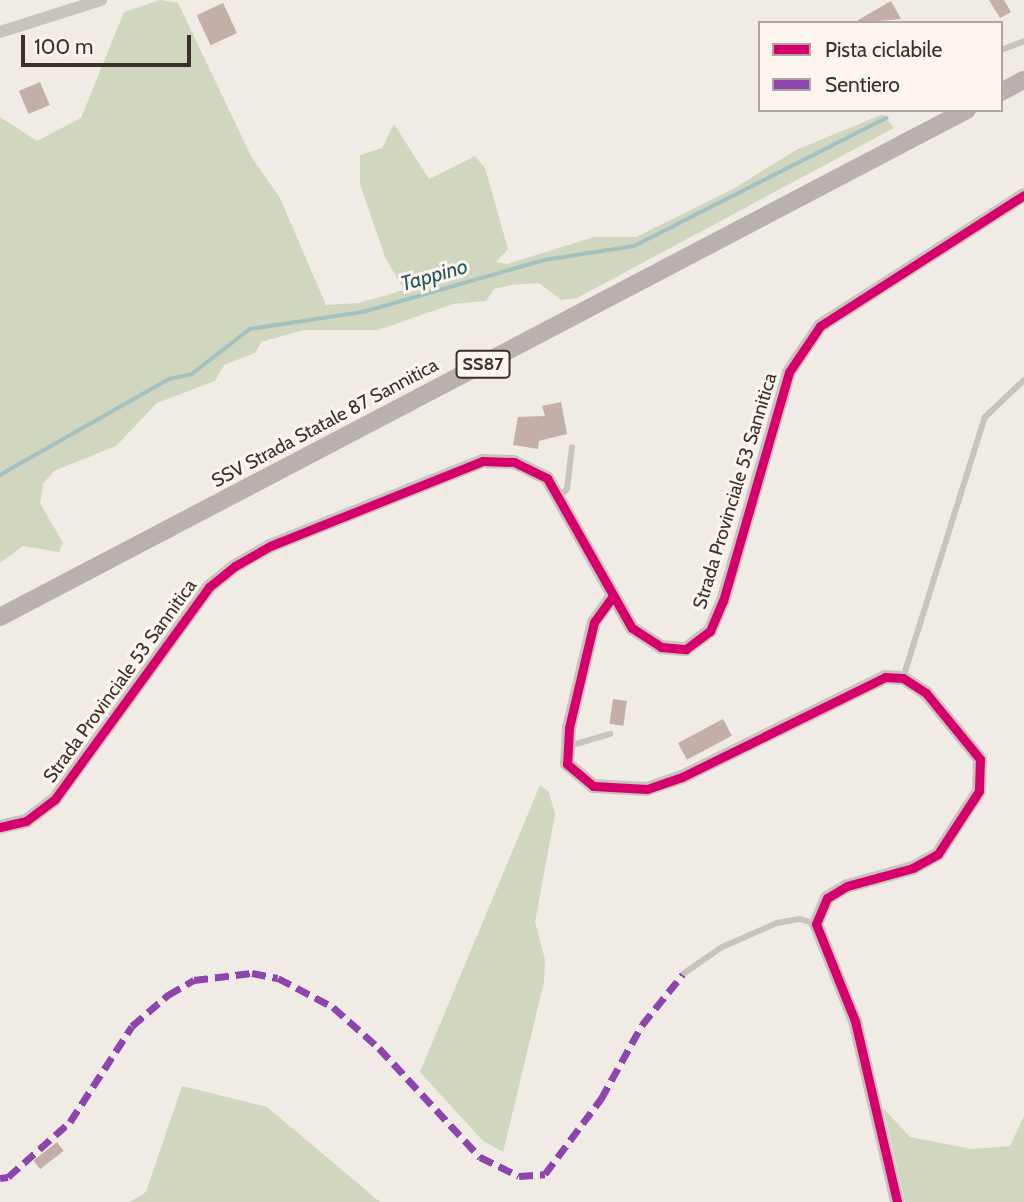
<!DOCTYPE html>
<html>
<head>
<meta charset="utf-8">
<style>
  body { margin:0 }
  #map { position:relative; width:1024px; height:1202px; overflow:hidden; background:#f0ebe5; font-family:Cabin,sans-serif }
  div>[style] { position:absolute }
  .green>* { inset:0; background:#d1d6bf }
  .stream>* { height:3.5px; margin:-1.75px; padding:0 1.75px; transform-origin:1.75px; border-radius:1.75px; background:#a1c2c1 }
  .building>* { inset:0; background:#c3afa7; transform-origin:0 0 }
  .service>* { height:6px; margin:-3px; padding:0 3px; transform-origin:3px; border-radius:3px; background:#c9c3be }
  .minor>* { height:12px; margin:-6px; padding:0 6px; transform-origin:6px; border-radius:6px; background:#c9c3be }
  .tertiary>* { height:14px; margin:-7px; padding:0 7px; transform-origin:7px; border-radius:7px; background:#c9c3be }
  .primary>* { height:18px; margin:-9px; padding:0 9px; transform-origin:9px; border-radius:9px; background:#b8b1ad }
  .quiet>* { height:7px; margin-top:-3.5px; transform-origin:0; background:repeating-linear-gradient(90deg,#8e44ad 0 14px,transparent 0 21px) }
  .cycleway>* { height:9px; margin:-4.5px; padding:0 4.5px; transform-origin:4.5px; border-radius:4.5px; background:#d6006c }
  span { translate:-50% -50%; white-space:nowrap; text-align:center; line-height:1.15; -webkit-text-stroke:6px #fbf5ee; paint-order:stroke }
  .shield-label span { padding:2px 5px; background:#fbf5ee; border:2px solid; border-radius:5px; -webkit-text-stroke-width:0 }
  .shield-label { font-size:18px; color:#3b302b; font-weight:700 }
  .street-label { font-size:19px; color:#3b302b }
  .water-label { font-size:21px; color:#1f5a5e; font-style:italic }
  .legend { position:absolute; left:758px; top:21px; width:245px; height:91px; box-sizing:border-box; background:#fbf5ee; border:2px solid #aea6a0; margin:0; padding:9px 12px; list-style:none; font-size:21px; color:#3b302b }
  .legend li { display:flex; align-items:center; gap:14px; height:35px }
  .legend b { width:35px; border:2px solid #aea6a0 }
  .scale { position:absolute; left:21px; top:35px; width:170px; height:32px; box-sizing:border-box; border:4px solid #3b302b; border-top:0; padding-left:9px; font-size:21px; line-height:24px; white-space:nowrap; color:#3b302b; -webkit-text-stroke:5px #fbf5ee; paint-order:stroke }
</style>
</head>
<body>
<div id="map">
  <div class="green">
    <i style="clip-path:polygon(160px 0,178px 3px,252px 158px,280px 198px,326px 305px,359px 303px,404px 290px,385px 257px,360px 184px,360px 155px,382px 148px,394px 124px,429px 179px,475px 156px,485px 168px,508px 249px,496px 262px,507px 264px,594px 237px,636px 237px,733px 189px,796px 150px,883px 114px,894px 128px,577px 298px,561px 300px,539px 283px,511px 285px,494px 289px,486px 301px,453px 304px,378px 330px,304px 330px,261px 342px,255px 353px,224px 365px,215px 381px,157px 403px,116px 446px,54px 471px,43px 484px,40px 503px,63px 543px,59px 552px,23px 546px,0 563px,0 117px,37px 141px,81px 118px,124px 12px)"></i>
    <i style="clip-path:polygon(540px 785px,549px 792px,555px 814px,535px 922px,545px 960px,544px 982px,503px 1152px,483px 1141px,420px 1072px)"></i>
    <i style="clip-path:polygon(182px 1086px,267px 1107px,380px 1202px,130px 1202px,146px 1192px)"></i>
    <i style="clip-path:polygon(883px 1108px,910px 1137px,972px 1149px,1010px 1146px,1024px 1116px,1024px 1202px,905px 1202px)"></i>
  </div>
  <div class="stream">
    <i style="left:0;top:475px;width:194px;rotate:-29.6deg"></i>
    <i style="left:169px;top:379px;width:24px;rotate:-12deg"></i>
    <i style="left:192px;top:374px;width:73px;rotate:-37.8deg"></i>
    <i style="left:250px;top:329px;width:114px;rotate:-8.6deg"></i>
    <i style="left:363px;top:312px;width:188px;rotate:-16deg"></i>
    <i style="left:544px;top:260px;width:91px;rotate:-8.8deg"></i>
    <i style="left:634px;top:246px;width:283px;rotate:-26.9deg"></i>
  </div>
  <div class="building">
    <i style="clip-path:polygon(989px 0,1004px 0,1011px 12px,1000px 18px)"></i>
    <i style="clip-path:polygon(891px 1px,901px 19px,853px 23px)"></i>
    <i style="left:223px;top:3px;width:33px;height:29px;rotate:65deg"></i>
    <i style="left:40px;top:82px;width:25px;height:23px;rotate:67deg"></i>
    <i style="clip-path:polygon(561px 402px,567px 434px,539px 441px,538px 449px,513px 445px,518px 417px,545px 416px,542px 406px)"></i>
    <i style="left:613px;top:699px;width:14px;height:25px;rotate:8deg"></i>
    <i style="left:723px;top:719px;width:19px;height:51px;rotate:62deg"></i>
    <i style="left:57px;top:1142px;width:11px;height:30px;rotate:52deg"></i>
  </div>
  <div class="service">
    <i style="left:1001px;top:50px;width:25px;rotate:-21deg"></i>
    <i style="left:559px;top:497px;width:11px;rotate:-45deg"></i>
    <i style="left:567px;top:489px;width:42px;rotate:-83.2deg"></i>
    <i style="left:903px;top:678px;width:274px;rotate:-72.6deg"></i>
    <i style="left:985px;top:417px;width:54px;rotate:-43.5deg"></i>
    <i style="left:569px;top:746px;width:43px;rotate:-16.3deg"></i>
    <i style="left:683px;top:974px;width:47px;rotate:-34.7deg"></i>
    <i style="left:722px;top:947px;width:60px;rotate:-23.6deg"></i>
    <i style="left:777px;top:923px;width:23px;rotate:-10deg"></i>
    <i style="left:800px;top:919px;width:17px;rotate:17deg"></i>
  </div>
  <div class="minor">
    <i style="left:0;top:32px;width:106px;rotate:-17.6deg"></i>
  </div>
  <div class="tertiary">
    <i style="left:613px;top:596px;width:32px;rotate:126deg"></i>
    <i style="left:594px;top:622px;width:109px;rotate:103.3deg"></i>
    <i style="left:569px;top:728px;width:36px;rotate:93deg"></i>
    <i style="left:567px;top:764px;width:34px;rotate:40deg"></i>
    <i style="left:593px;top:786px;width:54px;rotate:3.2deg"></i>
    <i style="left:647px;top:789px;width:37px;rotate:-19deg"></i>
    <i style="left:682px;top:777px;width:226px;rotate:-26.2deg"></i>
    <i style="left:885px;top:677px;width:18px;rotate:3deg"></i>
    <i style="left:903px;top:678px;width:27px;rotate:33deg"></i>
    <i style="left:926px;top:693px;width:85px;rotate:50.7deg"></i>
    <i style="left:980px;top:759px;width:32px;rotate:92deg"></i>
    <i style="left:979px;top:791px;width:75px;rotate:123.1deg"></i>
    <i style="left:938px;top:854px;width:29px;rotate:151deg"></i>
    <i style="left:913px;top:868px;width:68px;rotate:164.7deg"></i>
    <i style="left:847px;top:886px;width:23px;rotate:149deg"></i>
    <i style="left:827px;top:898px;width:28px;rotate:113deg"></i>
    <i style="left:816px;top:924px;width:105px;rotate:68.1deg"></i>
    <i style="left:855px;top:1021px;width:186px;rotate:76.9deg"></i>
    <i style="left:0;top:827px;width:27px;rotate:-13deg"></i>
    <i style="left:26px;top:821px;width:36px;rotate:-37deg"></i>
    <i style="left:55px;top:799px;width:262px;rotate:-54deg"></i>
    <i style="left:209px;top:587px;width:33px;rotate:-39deg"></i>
    <i style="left:235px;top:566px;width:40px;rotate:-29.7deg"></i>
    <i style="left:270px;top:546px;width:229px;rotate:-21.8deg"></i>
    <i style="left:483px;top:461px;width:31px;rotate:2deg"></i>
    <i style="left:514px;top:462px;width:37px;rotate:26deg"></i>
    <i style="left:547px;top:478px;width:172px;rotate:60.5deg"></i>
    <i style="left:632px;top:628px;width:35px;rotate:33deg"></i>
    <i style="left:661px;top:647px;width:25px;rotate:5deg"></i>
    <i style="left:686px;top:649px;width:30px;rotate:-37deg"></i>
    <i style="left:710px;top:631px;width:33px;rotate:-67deg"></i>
    <i style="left:723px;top:601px;width:238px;rotate:-73.9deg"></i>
    <i style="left:789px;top:372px;width:55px;rotate:-56deg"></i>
    <i style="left:820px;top:326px;width:242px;rotate:-32.7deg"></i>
  </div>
  <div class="primary">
    <i style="left:1001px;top:92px;width:26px;rotate:-28deg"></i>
    <i style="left:0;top:617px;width:1092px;rotate:-27.67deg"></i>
  </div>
  <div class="quiet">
    <i style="left:0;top:1178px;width:8px;rotate:-7deg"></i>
    <i style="left:8px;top:1177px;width:83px;rotate:-41.6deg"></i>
    <i style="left:70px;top:1122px;width:114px;rotate:-57.1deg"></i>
    <i style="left:132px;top:1026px;width:48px;rotate:-40.7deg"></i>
    <i style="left:168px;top:995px;width:30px;rotate:-30deg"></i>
    <i style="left:194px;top:980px;width:58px;rotate:-6.9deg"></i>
    <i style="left:252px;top:973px;width:26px;rotate:11deg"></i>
    <i style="left:278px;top:978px;width:62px;rotate:27.8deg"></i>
    <i style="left:333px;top:1007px;width:62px;rotate:41.7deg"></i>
    <i style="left:379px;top:1048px;width:149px;rotate:47.2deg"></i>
    <i style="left:480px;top:1157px;width:43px;rotate:26deg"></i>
    <i style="left:519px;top:1176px;width:26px;rotate:-4deg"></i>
    <i style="left:545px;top:1174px;width:94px;rotate:-53.3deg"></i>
    <i style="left:601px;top:1099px;width:85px;rotate:-61deg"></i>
    <i style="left:642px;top:1025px;width:65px;rotate:-51.2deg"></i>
  </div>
  <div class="cycleway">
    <i style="left:613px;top:596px;width:32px;rotate:126deg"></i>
    <i style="left:594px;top:622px;width:109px;rotate:103.3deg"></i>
    <i style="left:569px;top:728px;width:36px;rotate:93deg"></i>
    <i style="left:567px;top:764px;width:34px;rotate:40deg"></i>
    <i style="left:593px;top:786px;width:54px;rotate:3.2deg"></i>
    <i style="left:647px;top:789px;width:37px;rotate:-19deg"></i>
    <i style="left:682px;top:777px;width:226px;rotate:-26.2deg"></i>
    <i style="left:885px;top:677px;width:18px;rotate:3deg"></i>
    <i style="left:903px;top:678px;width:27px;rotate:33deg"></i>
    <i style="left:926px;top:693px;width:85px;rotate:50.7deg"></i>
    <i style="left:980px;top:759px;width:32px;rotate:92deg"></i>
    <i style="left:979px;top:791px;width:75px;rotate:123.1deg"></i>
    <i style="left:938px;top:854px;width:29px;rotate:151deg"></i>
    <i style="left:913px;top:868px;width:68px;rotate:164.7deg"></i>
    <i style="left:847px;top:886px;width:23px;rotate:149deg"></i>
    <i style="left:827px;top:898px;width:28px;rotate:113deg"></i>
    <i style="left:816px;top:924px;width:105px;rotate:68.1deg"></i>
    <i style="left:855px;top:1021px;width:186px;rotate:76.9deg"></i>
    <i style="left:0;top:827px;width:27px;rotate:-13deg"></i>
    <i style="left:26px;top:821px;width:36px;rotate:-37deg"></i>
    <i style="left:55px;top:799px;width:262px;rotate:-54deg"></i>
    <i style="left:209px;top:587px;width:33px;rotate:-39deg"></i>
    <i style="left:235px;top:566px;width:40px;rotate:-29.7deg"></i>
    <i style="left:270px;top:546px;width:229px;rotate:-21.8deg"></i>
    <i style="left:483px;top:461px;width:31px;rotate:2deg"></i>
    <i style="left:514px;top:462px;width:37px;rotate:26deg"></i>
    <i style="left:547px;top:478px;width:172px;rotate:60.5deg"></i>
    <i style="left:632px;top:628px;width:35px;rotate:33deg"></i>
    <i style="left:661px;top:647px;width:25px;rotate:5deg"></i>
    <i style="left:686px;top:649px;width:30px;rotate:-37deg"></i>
    <i style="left:710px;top:631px;width:33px;rotate:-67deg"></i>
    <i style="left:723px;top:601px;width:238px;rotate:-73.9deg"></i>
    <i style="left:789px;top:372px;width:55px;rotate:-56deg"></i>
    <i style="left:820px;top:326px;width:242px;rotate:-32.7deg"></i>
  </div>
  <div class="shield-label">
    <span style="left:483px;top:364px">SS87</span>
  </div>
  <div class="street-label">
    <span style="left:325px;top:423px;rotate:-28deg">SSV Strada Statale 87 Sannitica</span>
    <span style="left:735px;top:491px;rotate:-73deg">Strada Provinciale 53 Sannitica</span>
    <span style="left:120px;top:681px;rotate:-54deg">Strada Provinciale 53 Sannitica</span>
  </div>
  <div class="water-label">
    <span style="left:434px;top:275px;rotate:-16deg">Tappino</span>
  </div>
  <ul class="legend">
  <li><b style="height:9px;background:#d6006c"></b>Pista ciclabile</li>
  <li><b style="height:9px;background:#8e44ad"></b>Sentiero</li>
  </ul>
  <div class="scale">100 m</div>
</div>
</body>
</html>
